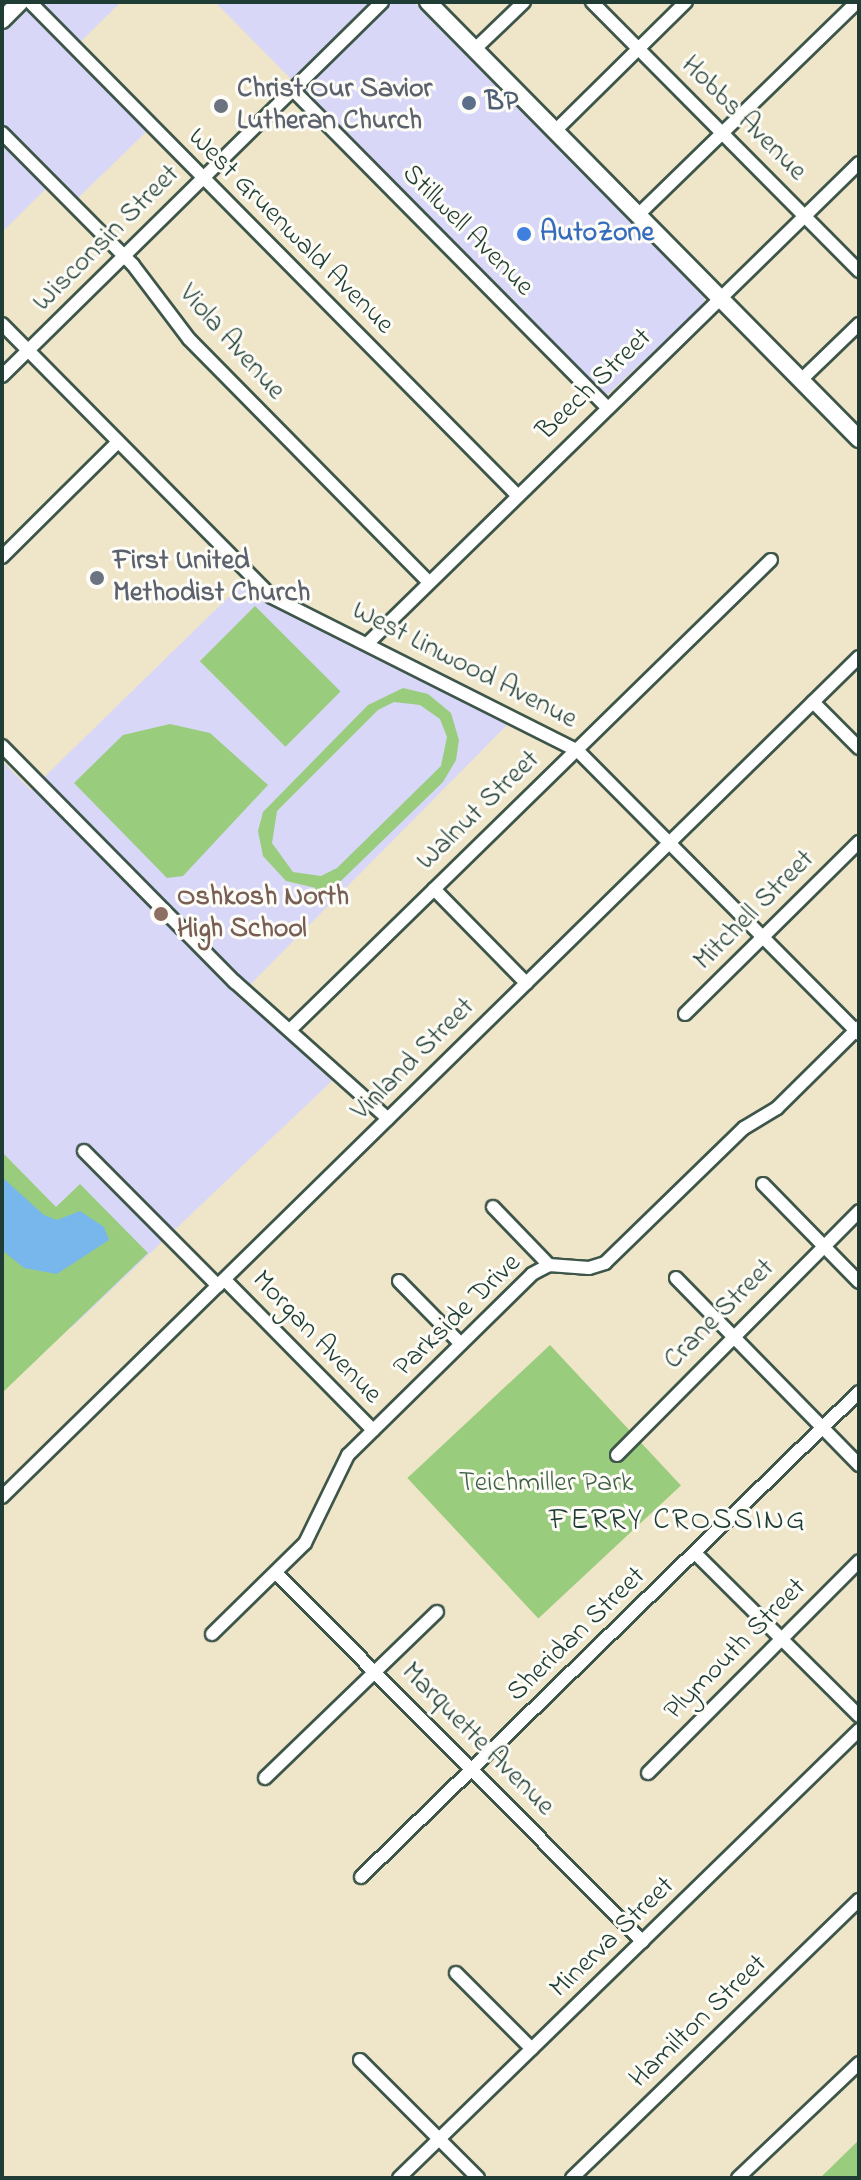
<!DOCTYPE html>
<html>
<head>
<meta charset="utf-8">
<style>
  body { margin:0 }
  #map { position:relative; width:861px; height:2180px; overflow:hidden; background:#efe5c9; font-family:"Indie Flower",sans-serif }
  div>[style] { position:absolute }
  .built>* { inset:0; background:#d8d7f8 }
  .green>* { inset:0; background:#99cc7c; transform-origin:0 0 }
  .water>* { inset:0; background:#78b7ec }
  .roads { filter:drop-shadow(2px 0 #3e564a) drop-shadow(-2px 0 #3e564a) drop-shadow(0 2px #3e564a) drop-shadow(0 -2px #3e564a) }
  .minor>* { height:12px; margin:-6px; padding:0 6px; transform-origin:6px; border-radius:6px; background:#fff }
  .major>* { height:16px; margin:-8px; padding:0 8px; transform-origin:8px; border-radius:8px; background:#fff }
  .dots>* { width:22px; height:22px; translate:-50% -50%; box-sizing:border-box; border:4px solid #fdfcf7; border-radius:50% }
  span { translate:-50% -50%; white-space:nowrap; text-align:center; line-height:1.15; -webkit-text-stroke:6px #fdfcf7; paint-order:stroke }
  .worship-label { font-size:28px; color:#5b616d; font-weight:700 }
  .left { translate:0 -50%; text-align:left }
  .service-label { font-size:28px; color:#4e5e75; font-weight:700 }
  .street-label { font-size:28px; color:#1f3d34 }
  .shop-label { font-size:28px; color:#366cbe; font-weight:700 }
  .education-label { font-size:28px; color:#785e54; font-weight:700 }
  .park-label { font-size:28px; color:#3e6146 }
  .neighbourhood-label { font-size:30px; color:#1f3d34; letter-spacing:2px }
  .frame { position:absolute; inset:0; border:4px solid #1f3d34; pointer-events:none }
</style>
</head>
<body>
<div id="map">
  <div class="built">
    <i style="clip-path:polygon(26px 2px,121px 2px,69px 53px,147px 131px,77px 199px,56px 179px,2px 232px,2px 25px)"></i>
    <i style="clip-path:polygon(215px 2px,414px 2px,703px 294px,705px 303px,605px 397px)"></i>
    <i style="clip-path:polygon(245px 581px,271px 605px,509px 723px,238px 997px,334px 1079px,71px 1328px,2px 1280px,2px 761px,31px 790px)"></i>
  </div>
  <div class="green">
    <i style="left:255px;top:606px;width:121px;height:78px;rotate:45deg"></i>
    <i style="clip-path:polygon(evenodd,403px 688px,428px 694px,451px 713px,459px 740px,456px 760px,443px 782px,314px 907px,306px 899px,316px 888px,286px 881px,263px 856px,258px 831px,263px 812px,368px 705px,403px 688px,394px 702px,420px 705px,440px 719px,447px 737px,441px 766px,337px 868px,321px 876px,293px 872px,272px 843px,277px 811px,378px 710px,394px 702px)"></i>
    <i style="clip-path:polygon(170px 724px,210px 733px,268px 785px,183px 876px,167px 878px,74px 783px,123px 735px)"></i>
    <i style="clip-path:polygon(4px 1154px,56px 1207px,80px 1184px,148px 1253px,2px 1393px)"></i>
    <i style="left:550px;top:1345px;width:192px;height:195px;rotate:47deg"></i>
    <i style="clip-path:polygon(859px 2140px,859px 2178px,820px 2178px)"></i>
  </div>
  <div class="water">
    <i style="clip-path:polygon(2px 1177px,44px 1215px,57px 1220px,80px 1211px,104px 1227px,109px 1240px,57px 1274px,24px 1268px,2px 1250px)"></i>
  </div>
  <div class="roads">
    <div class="minor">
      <i style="left:30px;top:2px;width:693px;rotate:45.35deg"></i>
      <i style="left:592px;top:2px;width:379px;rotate:45.2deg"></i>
      <i style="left:475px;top:49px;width:68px;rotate:-43.8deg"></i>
      <i style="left:292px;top:89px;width:448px;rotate:45.3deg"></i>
      <i style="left:555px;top:131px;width:184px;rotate:-44.6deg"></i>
      <i style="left:2px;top:133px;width:186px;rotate:45.2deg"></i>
      <i style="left:133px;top:265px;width:93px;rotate:52.9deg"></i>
      <i style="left:189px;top:339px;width:342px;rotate:45.4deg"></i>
      <i style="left:638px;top:215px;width:305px;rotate:-44.2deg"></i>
      <i style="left:2px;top:324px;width:384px;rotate:45.3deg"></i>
      <i style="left:272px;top:597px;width:343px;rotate:26.7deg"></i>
      <i style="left:578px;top:751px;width:399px;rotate:45.2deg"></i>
      <i style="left:2px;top:376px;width:533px;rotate:-44.54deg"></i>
      <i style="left:801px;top:380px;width:81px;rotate:-44deg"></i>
      <i style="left:2px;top:557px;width:163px;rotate:-44.8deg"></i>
      <i style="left:367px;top:644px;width:688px;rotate:-44.35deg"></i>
      <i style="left:813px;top:702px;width:65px;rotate:45deg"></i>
      <i style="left:2px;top:746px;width:332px;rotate:45.4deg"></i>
      <i style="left:235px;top:982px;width:205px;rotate:41.8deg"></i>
      <i style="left:434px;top:889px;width:132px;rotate:45.6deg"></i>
      <i style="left:685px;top:1014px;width:245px;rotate:-44.7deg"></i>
      <i style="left:291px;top:1029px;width:671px;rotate:-44.34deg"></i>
      <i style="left:84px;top:1151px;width:190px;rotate:45.2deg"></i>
      <i style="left:763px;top:1184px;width:137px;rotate:45.6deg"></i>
      <i style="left:493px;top:1207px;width:81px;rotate:46deg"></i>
      <i style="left:676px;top:1278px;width:262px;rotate:45.6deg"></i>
      <i style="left:225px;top:1280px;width:211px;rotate:45.4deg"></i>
      <i style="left:399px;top:1281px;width:88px;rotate:45.5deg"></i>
      <i style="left:617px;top:1455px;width:344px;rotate:-45.2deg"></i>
      <i style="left:2px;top:1497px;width:1200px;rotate:-44.43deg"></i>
      <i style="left:695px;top:1553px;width:231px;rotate:44.8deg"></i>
      <i style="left:276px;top:1573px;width:520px;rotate:45.16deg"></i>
      <i style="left:212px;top:1634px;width:130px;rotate:-44.4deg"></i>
      <i style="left:305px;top:1543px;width:98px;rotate:-64deg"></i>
      <i style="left:348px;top:1455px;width:258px;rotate:-44.5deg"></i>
      <i style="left:532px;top:1274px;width:19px;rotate:-28deg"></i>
      <i style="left:549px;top:1265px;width:40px;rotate:4.3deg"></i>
      <i style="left:589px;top:1268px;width:17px;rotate:-17deg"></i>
      <i style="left:605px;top:1263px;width:194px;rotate:-44.2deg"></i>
      <i style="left:744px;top:1128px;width:39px;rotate:-31deg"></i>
      <i style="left:777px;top:1108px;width:115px;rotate:-44.6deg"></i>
      <i style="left:648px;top:1773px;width:299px;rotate:-45.1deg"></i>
      <i style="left:265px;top:1778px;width:239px;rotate:-44deg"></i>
      <i style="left:361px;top:1877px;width:695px;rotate:-44.24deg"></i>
      <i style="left:456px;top:1973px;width:107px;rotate:45deg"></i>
      <i style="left:360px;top:2060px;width:167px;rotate:45deg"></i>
      <i style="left:399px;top:2178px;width:642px;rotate:-44.24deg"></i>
      <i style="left:572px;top:2178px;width:400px;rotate:-44.1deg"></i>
      <i style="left:738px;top:2178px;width:167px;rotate:-43.5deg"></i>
    </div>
    <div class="major">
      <i style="left:428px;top:2px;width:614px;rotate:45.4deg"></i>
      <i style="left:2px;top:20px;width:25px;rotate:-45deg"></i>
    </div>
  </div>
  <div class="dots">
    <i style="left:469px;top:103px;background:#5c6f8a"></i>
    <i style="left:221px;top:106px;background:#6b7280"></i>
    <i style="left:524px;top:234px;background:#3f7fe0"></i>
    <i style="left:97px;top:578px;background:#6b7280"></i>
    <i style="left:161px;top:914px;background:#8d6e63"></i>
  </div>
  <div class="worship-label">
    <span class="left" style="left:237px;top:106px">Christ Our Savior<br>Lutheran Church</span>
    <span class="left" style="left:113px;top:578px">First United<br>Methodist Church</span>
  </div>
  <div class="service-label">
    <span class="left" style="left:485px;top:103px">BP</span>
  </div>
  <div class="street-label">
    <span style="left:743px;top:119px;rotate:45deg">Hobbs Avenue</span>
    <span style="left:467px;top:231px;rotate:45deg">Stillwell Avenue</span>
    <span style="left:290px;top:232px;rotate:45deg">West Gruenwald Avenue</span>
    <span style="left:107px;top:239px;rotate:-45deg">Wisconsin Street</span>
    <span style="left:231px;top:343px;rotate:48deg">Viola Avenue</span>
    <span style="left:595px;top:385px;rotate:-44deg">Beech Street</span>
    <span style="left:464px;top:666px;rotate:27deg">West Linwood Avenue</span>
    <span style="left:479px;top:811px;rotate:-44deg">Walnut Street</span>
    <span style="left:755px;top:911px;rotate:-45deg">Mitchell Street</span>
    <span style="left:414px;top:1060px;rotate:-45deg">Vinland Street</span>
    <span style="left:720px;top:1315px;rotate:-45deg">Crane Street</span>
    <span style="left:458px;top:1316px;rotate:-44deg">Parkside Drive</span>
    <span style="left:316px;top:1338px;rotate:46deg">Morgan Avenue</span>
    <span style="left:577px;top:1635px;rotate:-44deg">Sheridan Street</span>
    <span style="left:736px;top:1650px;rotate:-45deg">Plymouth Street</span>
    <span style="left:477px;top:1740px;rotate:45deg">Marquette Avenue</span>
    <span style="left:613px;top:1938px;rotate:-44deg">Minerva Street</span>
    <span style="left:699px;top:2022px;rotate:-44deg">Hamilton Street</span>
  </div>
  <div class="shop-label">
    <span class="left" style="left:540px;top:234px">AutoZone</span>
  </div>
  <div class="education-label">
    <span class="left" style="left:177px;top:914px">Oshkosh North<br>High School</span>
  </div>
  <div class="park-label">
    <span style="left:546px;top:1484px">Teichmiller Park</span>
  </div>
  <div class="neighbourhood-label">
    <span style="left:678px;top:1521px">FERRY CROSSING</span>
  </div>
  <div class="frame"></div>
</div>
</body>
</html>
